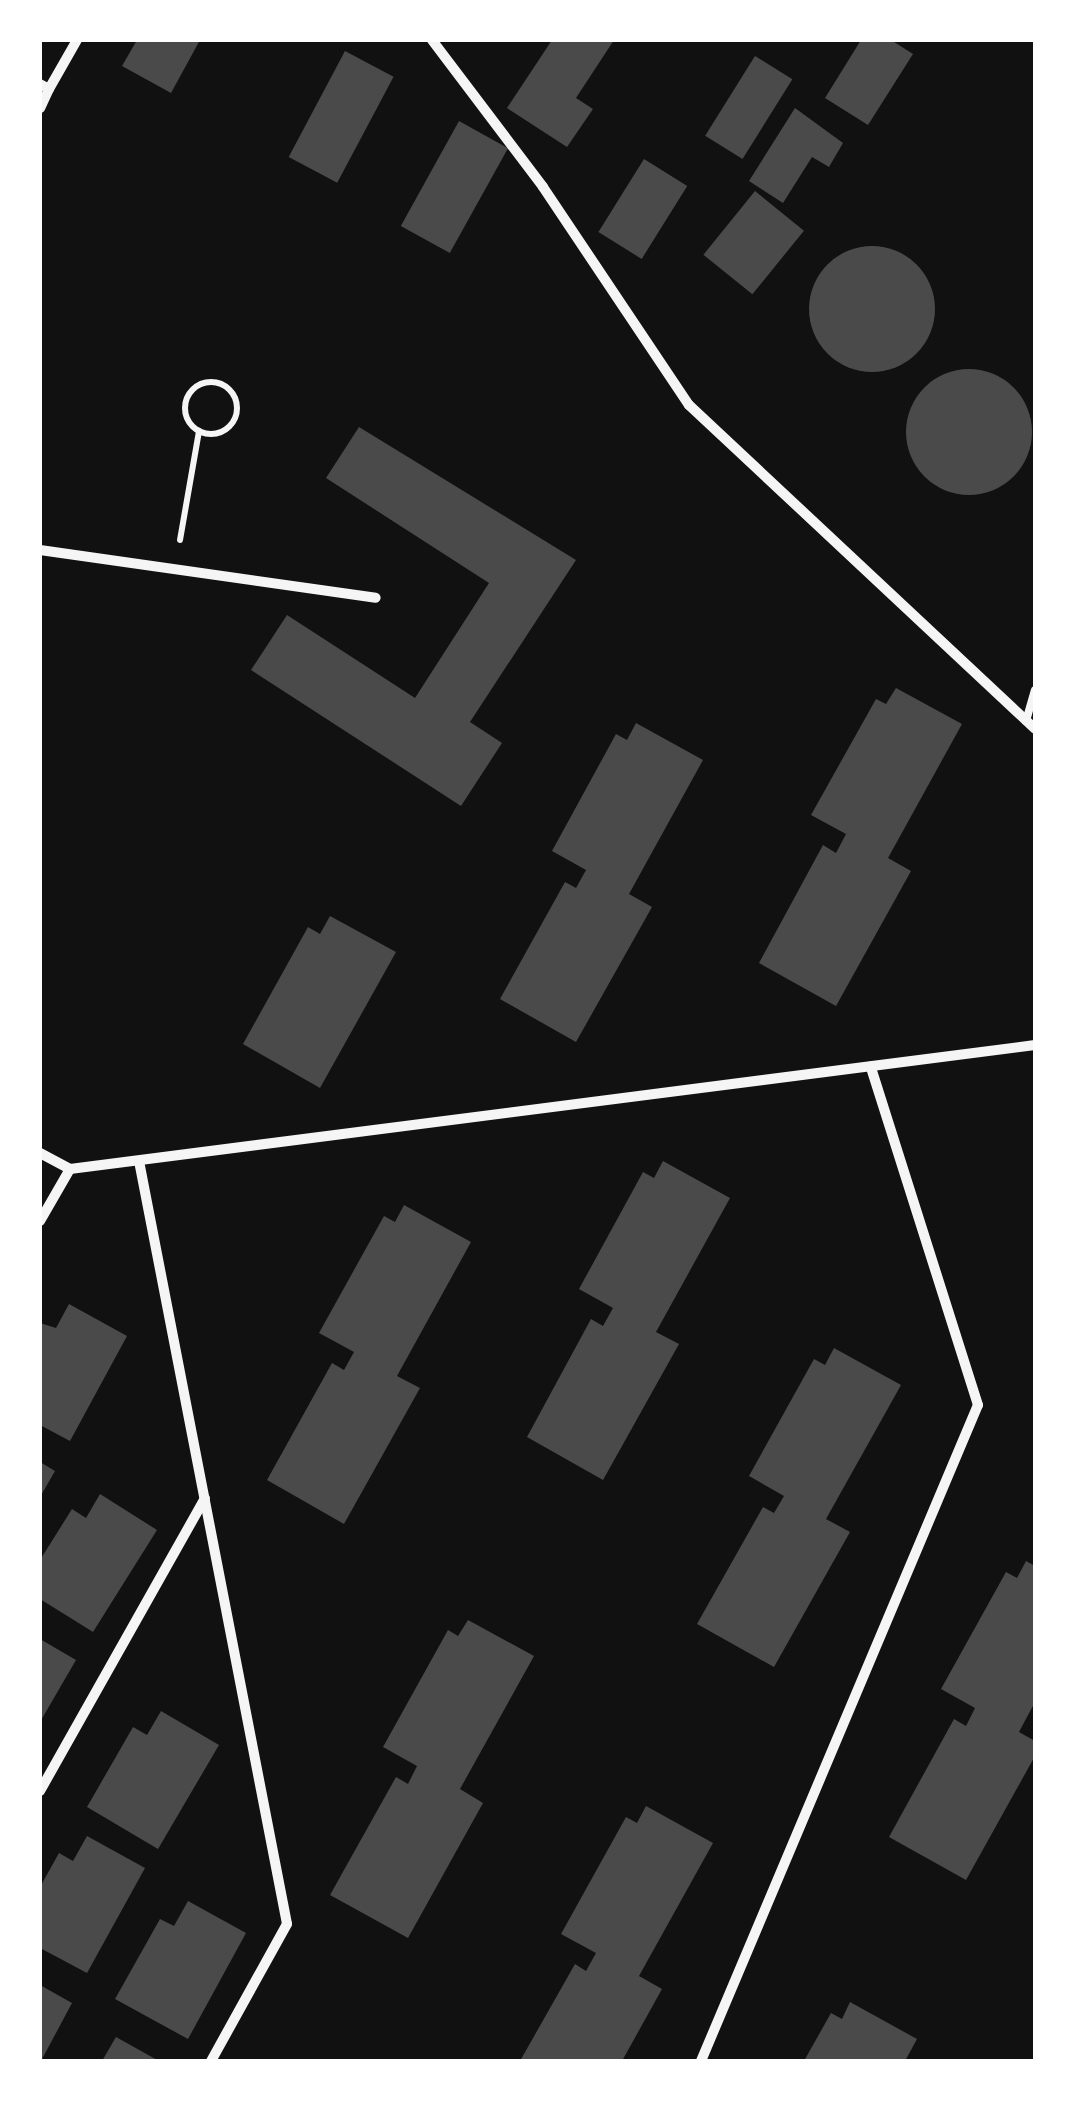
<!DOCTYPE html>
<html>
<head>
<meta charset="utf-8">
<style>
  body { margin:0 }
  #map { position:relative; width:1075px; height:2101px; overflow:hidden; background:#111; font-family:"Libre Baskerville",serif }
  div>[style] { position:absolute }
  .building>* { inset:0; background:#4a4a4a; transform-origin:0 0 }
  .round { border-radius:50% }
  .path>* { height:6px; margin:-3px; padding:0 3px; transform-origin:3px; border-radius:3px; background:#f5f5f5 }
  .path>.ring { margin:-3px; padding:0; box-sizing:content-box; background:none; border:6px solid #f5f5f5; border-radius:50% }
  .service>* { height:8px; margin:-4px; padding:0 4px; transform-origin:4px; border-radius:4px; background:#f5f5f5 }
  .minor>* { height:10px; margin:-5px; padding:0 5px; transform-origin:5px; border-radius:5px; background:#f5f5f5 }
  span { translate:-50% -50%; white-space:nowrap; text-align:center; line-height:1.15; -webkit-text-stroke:8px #fff; paint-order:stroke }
  .frame { position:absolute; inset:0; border:42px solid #fff; pointer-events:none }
</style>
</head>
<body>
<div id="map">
  <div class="building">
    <i style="clip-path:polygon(137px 40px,200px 40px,171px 93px,122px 66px)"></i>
    <i style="clip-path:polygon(552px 40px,614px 40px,576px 98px,593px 109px,567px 147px,507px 108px)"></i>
    <i style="clip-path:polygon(861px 40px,891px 40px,913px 54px,868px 125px,825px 98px)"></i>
    <i style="left:345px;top:51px;width:55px;height:120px;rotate:28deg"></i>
    <i style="left:755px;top:56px;width:44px;height:94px;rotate:32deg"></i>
    <i style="clip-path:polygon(795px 108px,843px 143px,829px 167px,812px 157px,783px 203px,749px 181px)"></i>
    <i style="left:459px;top:121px;width:56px;height:120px;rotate:29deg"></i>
    <i style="left:644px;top:159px;width:51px;height:86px;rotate:32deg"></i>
    <i style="left:755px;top:191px;width:63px;height:82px;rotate:39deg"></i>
    <i class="round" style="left:809px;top:246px;width:126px;height:126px"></i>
    <i class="round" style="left:906px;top:369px;width:126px;height:126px"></i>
    <i style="clip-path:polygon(359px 427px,576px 560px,470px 722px,502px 743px,461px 806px,251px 670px,287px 615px,415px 698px,489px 583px,326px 478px)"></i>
    <i style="clip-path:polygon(896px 688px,962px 724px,888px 858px,911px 871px,836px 1006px,759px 963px,823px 845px,836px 853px,846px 834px,811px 815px,876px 699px,886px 704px)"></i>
    <i style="clip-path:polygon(636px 723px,703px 760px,629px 894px,652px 907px,576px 1042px,500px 999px,565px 882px,576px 888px,586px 870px,552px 851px,616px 734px,627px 740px)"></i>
    <i style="clip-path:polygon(330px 916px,396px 952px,320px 1088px,243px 1044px,308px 927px,320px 934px)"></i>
    <i style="clip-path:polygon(663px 1161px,730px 1198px,656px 1332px,679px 1344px,603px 1480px,527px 1437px,591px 1319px,603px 1326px,613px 1308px,579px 1289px,643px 1172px,654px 1178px)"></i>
    <i style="clip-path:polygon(404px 1205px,471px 1242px,397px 1376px,420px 1388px,344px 1524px,267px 1480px,332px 1363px,344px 1370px,354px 1352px,319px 1333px,384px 1216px,395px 1222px)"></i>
    <i style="clip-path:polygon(69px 1304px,127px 1336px,70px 1441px,40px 1425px,40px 1323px,56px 1328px)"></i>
    <i style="clip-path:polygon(834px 1348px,901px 1385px,826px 1519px,850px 1532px,774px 1667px,697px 1624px,763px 1507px,774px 1513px,784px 1496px,749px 1476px,814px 1359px,825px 1365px)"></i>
    <i style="clip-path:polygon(40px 1462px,55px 1471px,40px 1497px)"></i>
    <i style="clip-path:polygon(100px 1494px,157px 1530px,93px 1632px,40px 1599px,40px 1560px,72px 1509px,86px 1518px)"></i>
    <i style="clip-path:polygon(1026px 1561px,1035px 1566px,1035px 1702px,1019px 1732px,1035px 1741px,1035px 1756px,966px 1880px,889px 1837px,954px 1719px,966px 1726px,975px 1708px,941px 1689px,1006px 1572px,1017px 1578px)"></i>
    <i style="clip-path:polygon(468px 1620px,534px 1656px,460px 1789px,483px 1803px,408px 1938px,330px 1895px,396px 1777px,408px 1784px,417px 1766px,383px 1747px,448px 1630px,458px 1636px)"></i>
    <i style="clip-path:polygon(40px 1639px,76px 1660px,40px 1722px)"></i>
    <i style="clip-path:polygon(161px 1711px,219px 1745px,158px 1849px,87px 1807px,133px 1727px,147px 1735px)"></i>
    <i style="clip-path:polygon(646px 1806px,713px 1843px,639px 1976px,662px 1989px,622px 2061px,520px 2061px,575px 1964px,586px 1971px,596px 1953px,561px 1934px,626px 1817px,637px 1823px)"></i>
    <i style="clip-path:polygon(87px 1836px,145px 1868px,87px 1973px,40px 1948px,40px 1887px,59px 1853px,73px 1861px)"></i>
    <i style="clip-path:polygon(188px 1901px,246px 1933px,188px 2039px,115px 1999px,160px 1919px,174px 1926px)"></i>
    <i style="clip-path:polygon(40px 1985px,72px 2003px,41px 2061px,40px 2061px)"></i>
    <i style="clip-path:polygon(850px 2002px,917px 2039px,905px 2061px,804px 2061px,831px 2013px,842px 2019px)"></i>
    <i style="clip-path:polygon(116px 2037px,159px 2061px,102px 2061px)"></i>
  </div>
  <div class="path">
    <i class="ring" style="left:185px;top:382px;width:46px;height:46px"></i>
    <i style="left:180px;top:540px;width:111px;rotate:-80.1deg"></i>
  </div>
  <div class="service">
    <i style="left:1026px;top:721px;width:32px;rotate:-74deg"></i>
  </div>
  <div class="minor">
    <i style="left:432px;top:40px;width:184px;rotate:52.9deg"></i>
    <i style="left:543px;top:187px;width:262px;rotate:56.2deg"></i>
    <i style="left:689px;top:405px;width:474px;rotate:43.1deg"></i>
    <i style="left:40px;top:84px;width:10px;rotate:29deg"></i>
    <i style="left:49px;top:89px;width:21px;rotate:115deg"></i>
    <i style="left:49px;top:89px;width:56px;rotate:-60.3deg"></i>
    <i style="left:40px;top:550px;width:339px;rotate:8.1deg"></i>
    <i style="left:40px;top:1153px;width:34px;rotate:28deg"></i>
    <i style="left:70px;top:1169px;width:973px;rotate:-7.32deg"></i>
    <i style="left:139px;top:1161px;width:777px;rotate:79.02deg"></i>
    <i style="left:287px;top:1924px;width:157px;rotate:119deg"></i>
    <i style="left:40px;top:1221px;width:60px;rotate:-60deg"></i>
    <i style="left:40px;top:1791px;width:336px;rotate:-60.6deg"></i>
    <i style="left:701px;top:2061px;width:712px;rotate:-67.11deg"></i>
    <i style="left:978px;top:1405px;width:355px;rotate:-107.6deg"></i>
  </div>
  <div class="frame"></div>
</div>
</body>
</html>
